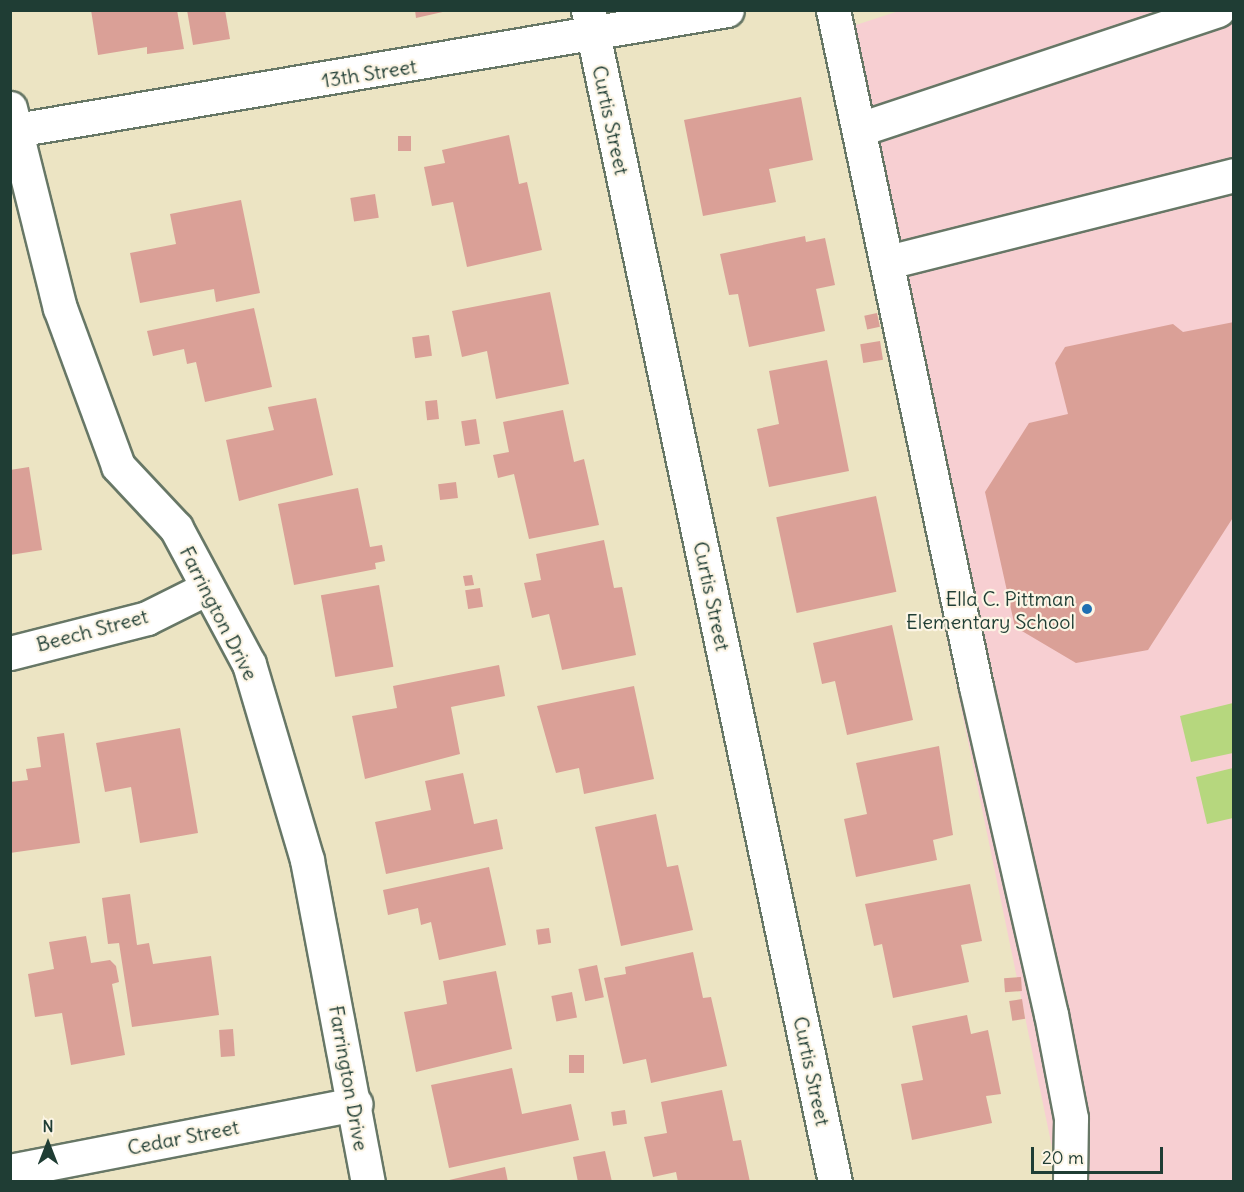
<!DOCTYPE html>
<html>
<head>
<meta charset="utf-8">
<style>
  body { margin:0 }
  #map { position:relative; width:1244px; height:1192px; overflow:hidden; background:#ece4c3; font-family:Delius,sans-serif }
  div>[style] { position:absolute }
  .built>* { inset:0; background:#f7cfd2 }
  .green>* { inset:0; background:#b6d77e }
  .building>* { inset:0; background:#daa097; transform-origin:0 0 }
  .roads { filter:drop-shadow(2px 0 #677766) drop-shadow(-2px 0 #677766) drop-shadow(0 2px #677766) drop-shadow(0 -2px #677766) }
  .minor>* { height:33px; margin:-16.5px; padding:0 16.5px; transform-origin:16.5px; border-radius:16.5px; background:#fff }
  .dots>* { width:16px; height:16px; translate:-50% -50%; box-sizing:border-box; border:3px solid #fcf5e5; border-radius:50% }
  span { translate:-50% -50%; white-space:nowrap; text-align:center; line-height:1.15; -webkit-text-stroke:4.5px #fcf5e5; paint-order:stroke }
  .street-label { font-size:20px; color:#1f3d34 }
  .poi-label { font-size:20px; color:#1f3d34 }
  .right { translate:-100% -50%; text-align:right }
  .frame { position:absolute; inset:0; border:12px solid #1f3d34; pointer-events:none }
  .north { position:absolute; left:18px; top:1114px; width:60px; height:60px; -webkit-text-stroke:4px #fcf5e5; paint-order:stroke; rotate:0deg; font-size:16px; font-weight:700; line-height:24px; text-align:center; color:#1f3d34 }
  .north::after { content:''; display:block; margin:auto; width:21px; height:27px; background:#1f3d34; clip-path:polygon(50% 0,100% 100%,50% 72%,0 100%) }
  .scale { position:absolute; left:1031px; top:1147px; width:132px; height:27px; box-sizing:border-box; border:3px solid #1f3d34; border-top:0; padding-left:8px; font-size:18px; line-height:21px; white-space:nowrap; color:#1f3d34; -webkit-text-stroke:4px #fcf5e5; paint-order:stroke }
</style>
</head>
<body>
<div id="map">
  <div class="built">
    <i style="clip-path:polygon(899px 11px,1233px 11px,1233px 1181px,1059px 1181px,822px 36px)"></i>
  </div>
  <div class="green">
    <i style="clip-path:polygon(1233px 703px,1233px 753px,1191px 762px,1180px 716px)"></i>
    <i style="clip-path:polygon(1233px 768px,1233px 818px,1207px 824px,1196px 777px)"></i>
  </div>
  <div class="building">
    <i style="clip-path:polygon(91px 10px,177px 10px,184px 49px,147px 54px,147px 47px,98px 55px)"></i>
    <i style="clip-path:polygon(187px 10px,225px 10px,230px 39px,193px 45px)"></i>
    <i style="clip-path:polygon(415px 10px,446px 10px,447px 11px,416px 18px)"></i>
    <i style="clip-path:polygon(801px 97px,813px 160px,769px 169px,776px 202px,703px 216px,684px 120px)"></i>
    <i style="clip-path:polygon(509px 135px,519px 184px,527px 182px,542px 250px,467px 267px,453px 202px,432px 206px,424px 167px,445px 163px,442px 150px)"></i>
    <i style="left:411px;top:136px;width:15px;height:13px;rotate:90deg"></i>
    <i style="left:375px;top:194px;width:24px;height:25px;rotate:81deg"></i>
    <i style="clip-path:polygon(241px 200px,260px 293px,216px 302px,214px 289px,140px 303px,130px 253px,176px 244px,170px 214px)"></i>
    <i style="clip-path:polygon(805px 236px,806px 242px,825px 238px,835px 285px,816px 289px,825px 331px,749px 347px,738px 294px,729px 295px,720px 254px)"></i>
    <i style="clip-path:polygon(550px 292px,569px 384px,496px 399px,487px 351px,462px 357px,452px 311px)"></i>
    <i style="clip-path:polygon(254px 308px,272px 387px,205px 402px,196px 362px,187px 364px,184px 349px,153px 356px,147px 331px)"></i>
    <i style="left:877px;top:313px;width:14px;height:13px;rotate:78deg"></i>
    <i style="clip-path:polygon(1234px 322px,1234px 516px,1148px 650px,1076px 663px,1015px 627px,985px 492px,1029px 423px,1068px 414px,1055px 363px,1065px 347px,1173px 324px,1183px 332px)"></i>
    <i style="left:429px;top:335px;width:21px;height:17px;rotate:82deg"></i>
    <i style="left:880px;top:341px;width:19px;height:20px;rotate:81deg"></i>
    <i style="clip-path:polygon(827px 360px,849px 471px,769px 487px,757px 429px,779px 424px,769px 371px)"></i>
    <i style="clip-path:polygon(316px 398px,333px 475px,239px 501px,226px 440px,274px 430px,268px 407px)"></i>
    <i style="left:437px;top:400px;width:19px;height:12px;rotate:84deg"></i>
    <i style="clip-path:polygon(563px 410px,574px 462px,584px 459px,599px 525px,529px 539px,514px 474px,498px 478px,493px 455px,509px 452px,503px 422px)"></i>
    <i style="left:476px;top:419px;width:25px;height:15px;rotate:81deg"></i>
    <i style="clip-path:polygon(29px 467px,42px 550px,10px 555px,10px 470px)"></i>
    <i style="left:456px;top:482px;width:16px;height:18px;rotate:83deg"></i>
    <i style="clip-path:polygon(358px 488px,370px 547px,382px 545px,385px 561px,375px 563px,376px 569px,294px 585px,278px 504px)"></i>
    <i style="left:876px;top:496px;width:98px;height:102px;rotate:78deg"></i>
    <i style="clip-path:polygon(604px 540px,614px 588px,622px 587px,636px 655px,562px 670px,549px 614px,532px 618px,524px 583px,541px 580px,536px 554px)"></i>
    <i style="clip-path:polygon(472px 575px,474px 585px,465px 586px,463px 576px)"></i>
    <i style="left:379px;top:585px;width:83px;height:59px;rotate:80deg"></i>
    <i style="left:480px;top:588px;width:19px;height:15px;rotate:81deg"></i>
    <i style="clip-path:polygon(892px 625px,913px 720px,847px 735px,835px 681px,822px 684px,813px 643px)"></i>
    <i style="clip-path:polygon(499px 665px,505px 696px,451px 707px,460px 754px,365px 779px,352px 716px,397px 708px,393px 686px)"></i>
    <i style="clip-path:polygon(634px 686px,654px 779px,584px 794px,579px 768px,556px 773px,537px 706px)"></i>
    <i style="clip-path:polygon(180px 728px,198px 833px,140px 843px,131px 787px,105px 792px,96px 743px)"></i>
    <i style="clip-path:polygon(64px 733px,80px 843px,10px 853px,10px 782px,28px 780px,26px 769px,41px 767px,37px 737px)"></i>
    <i style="clip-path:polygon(939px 746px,953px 835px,933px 840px,937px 860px,856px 877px,844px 819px,867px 814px,856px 763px)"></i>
    <i style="clip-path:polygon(463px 773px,474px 824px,497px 819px,503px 849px,386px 874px,375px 822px,431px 810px,425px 781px)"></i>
    <i style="clip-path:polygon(656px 814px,667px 867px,678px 865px,693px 930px,621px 946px,595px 827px)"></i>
    <i style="clip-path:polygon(489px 867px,506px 945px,439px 960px,431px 922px,421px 925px,418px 908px,388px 915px,383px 890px)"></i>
    <i style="clip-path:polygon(970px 884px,982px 941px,961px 945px,969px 982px,893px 998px,882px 944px,874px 946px,865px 904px)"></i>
    <i style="clip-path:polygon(130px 894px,137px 945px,149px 943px,153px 964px,211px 956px,219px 1015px,132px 1027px,119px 943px,108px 944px,102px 898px)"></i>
    <i style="left:549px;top:928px;width:15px;height:13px;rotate:82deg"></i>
    <i style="clip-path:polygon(86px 936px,91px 963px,110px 960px,116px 966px,119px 982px,112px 984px,125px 1055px,71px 1065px,62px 1013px,35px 1017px,28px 974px,54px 969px,49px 942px)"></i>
    <i style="clip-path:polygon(693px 952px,703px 998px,711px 997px,727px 1066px,651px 1083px,646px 1059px,623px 1064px,604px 978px,626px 974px,625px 967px)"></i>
    <i style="left:597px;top:965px;width:33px;height:19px;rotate:78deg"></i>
    <i style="clip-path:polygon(496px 971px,512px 1049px,416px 1072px,404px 1012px,447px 1004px,443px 981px)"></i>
    <i style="left:1021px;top:977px;width:14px;height:17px;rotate:86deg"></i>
    <i style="left:572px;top:992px;width:26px;height:21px;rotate:79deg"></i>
    <i style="left:1022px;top:999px;width:20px;height:13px;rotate:81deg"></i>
    <i style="clip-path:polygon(967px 1015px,971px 1034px,988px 1030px,1001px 1094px,986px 1096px,992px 1123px,912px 1140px,901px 1084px,923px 1080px,912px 1026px)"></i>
    <i style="left:233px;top:1029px;width:27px;height:14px;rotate:86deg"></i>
    <i style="left:569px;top:1055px;width:15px;height:18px"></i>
    <i style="clip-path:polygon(512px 1068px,522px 1114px,571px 1104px,579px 1140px,449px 1168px,431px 1085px)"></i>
    <i style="clip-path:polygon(722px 1090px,733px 1141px,741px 1140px,750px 1182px,678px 1182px,676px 1172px,653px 1177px,644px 1137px,667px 1133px,661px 1102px)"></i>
    <i style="left:625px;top:1110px;width:14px;height:14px;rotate:82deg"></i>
    <i style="clip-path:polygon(605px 1151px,612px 1182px,578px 1182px,573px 1157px)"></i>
    <i style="clip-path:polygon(505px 1167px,508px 1182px,445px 1182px,445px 1181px)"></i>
  </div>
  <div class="roads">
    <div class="minor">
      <i style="left:588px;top:10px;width:1198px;rotate:78.1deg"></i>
      <i style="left:833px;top:10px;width:692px;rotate:78.07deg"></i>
      <i style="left:976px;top:687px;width:335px;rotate:77.1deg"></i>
      <i style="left:1051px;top:1014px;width:106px;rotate:79.1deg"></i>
      <i style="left:1071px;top:1118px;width:64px;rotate:90.9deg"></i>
      <i style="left:10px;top:108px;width:206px;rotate:76deg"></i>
      <i style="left:60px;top:308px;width:168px;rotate:69.8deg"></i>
      <i style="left:118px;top:466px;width:85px;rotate:46.9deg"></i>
      <i style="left:176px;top:528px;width:154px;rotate:61.8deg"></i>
      <i style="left:249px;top:664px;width:204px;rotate:73.5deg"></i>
      <i style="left:307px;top:860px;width:328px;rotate:79.3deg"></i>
      <i style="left:860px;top:129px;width:377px;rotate:-18.4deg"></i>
      <i style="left:10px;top:131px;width:727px;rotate:-9.58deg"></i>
      <i style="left:888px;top:262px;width:357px;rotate:-14.1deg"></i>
      <i style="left:10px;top:653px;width:141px;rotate:-14.3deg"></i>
      <i style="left:147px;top:618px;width:65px;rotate:-26.6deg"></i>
      <i style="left:10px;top:1171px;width:352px;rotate:-11deg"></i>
    </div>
  </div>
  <div class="dots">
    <i style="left:1087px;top:609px;background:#1f6fb2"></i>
  </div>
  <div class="street-label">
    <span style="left:369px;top:73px;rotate:-9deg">13th Street</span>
    <span style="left:611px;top:120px;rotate:78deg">Curtis Street</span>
    <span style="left:712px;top:596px;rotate:78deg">Curtis Street</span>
    <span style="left:219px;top:613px;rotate:63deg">Farrington Drive</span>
    <span style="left:92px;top:630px;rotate:-15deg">Beech Street</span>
    <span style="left:812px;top:1071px;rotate:78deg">Curtis Street</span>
    <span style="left:349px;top:1078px;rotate:80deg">Farrington Drive</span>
    <span style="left:183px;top:1137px;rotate:-11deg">Cedar Street</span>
  </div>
  <div class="poi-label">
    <span class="right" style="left:1075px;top:610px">Ella C. Pittman<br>Elementary School</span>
  </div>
  <div class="frame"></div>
  <div class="north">N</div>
  <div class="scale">20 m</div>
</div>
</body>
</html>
